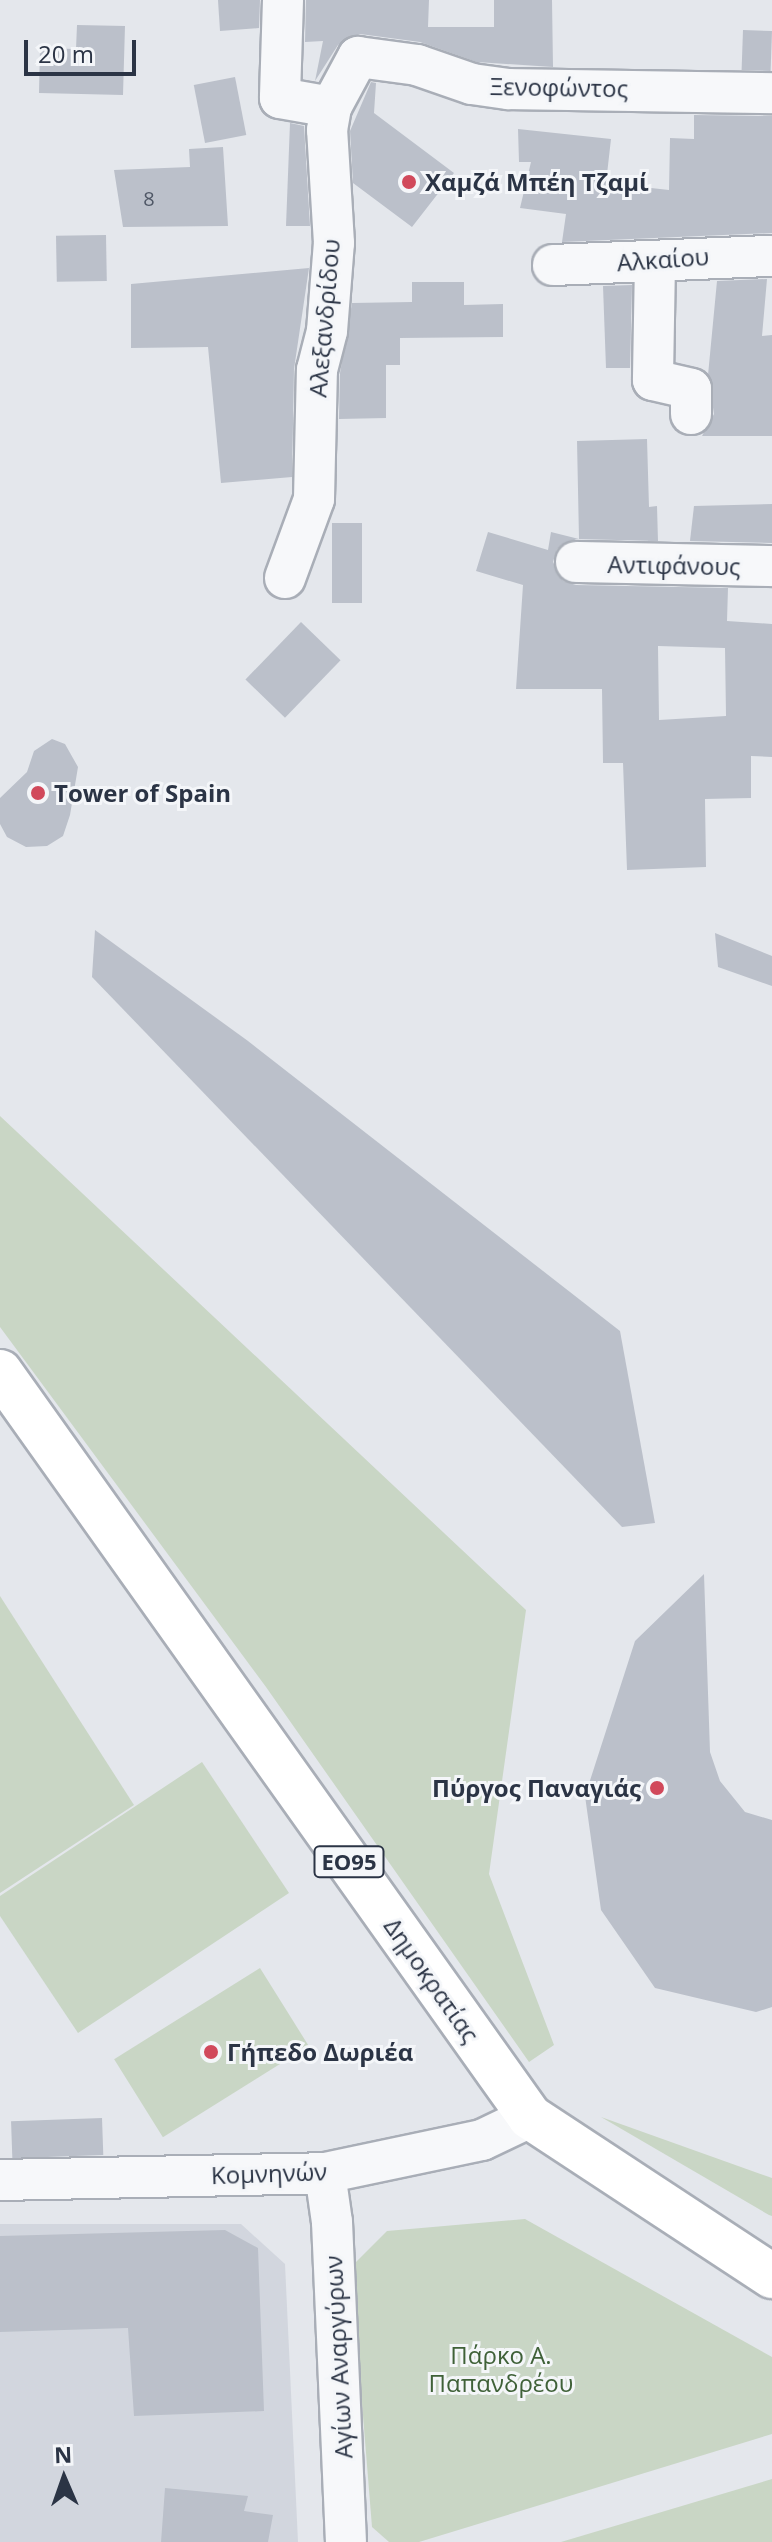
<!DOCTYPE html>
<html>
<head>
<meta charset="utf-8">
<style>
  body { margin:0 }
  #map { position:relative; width:772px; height:2542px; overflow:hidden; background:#e4e7ec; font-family:"Open Sans",sans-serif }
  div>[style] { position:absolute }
  .built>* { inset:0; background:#d2d6de }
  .green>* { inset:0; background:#c9d6c5; transform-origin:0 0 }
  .building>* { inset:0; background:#bbc0ca; transform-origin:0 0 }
  .roads { filter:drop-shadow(2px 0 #a9aeb7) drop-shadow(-2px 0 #a9aeb7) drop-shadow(0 2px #a9aeb7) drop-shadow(0 -2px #a9aeb7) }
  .minor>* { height:40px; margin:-20px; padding:0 20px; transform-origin:20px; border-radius:20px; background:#f7f8fa }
  .major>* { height:44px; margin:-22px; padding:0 22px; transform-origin:22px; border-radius:22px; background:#fff }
  .dots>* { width:22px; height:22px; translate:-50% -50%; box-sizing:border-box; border:4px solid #f4f6f9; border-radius:50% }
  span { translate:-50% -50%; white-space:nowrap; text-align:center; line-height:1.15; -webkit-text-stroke:6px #f4f6f9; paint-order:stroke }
  .number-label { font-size:20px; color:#4f5766 }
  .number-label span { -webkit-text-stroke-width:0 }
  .shield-label span { padding:2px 6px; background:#f4f6f9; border:2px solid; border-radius:6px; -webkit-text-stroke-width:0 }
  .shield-label { font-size:22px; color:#2b3445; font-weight:700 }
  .street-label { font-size:24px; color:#2b3445 }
  .poi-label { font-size:24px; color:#2b3445; font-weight:700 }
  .left { translate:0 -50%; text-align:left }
  .right { translate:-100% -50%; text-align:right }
  .park-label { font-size:24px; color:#3f6138 }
  .north { position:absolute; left:24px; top:2438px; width:80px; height:80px; -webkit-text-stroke:6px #f4f6f9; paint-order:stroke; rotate:358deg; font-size:22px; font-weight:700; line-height:32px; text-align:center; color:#2b3445 }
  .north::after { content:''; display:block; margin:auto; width:28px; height:36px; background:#2b3445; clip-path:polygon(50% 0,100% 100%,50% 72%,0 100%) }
  .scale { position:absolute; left:24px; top:40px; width:112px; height:36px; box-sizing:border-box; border:4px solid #2b3445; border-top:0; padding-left:10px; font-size:24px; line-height:28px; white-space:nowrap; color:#2b3445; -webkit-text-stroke:6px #f4f6f9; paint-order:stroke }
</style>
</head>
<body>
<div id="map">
  <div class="built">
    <i style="clip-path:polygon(0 2224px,241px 2224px,285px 2264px,298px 2542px,0 2542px)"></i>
  </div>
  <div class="green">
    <i style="clip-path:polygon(0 1116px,526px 1610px,489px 1874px,554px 2045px,529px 2062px,266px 1687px,0 1327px)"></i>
    <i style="clip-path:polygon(0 1596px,134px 1805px,0 1893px)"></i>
    <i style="clip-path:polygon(202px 1762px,289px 1893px,78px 2033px,0 1916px,0 1896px)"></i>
    <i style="left:260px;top:1968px;width:92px;height:172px;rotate:58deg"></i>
    <i style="clip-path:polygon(601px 2117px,772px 2178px,772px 2216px,769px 2215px)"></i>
    <i style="clip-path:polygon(525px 2219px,772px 2357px,772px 2434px,419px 2542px,389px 2542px,372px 2527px,351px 2267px,387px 2231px)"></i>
    <i style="clip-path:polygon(772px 2479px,772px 2542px,561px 2542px)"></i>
  </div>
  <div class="building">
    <i style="clip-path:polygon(218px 0,260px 0,259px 28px,220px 31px)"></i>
    <i style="clip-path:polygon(306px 0,429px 0,428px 27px,494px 27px,494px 0,552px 0,553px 67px,477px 62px,420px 42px,360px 34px,338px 45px,315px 81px,323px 41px,305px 42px)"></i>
    <i style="clip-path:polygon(77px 25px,125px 26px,123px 95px,39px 93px,40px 48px,76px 49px)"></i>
    <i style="left:743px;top:30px;width:29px;height:40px;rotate:2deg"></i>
    <i style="left:235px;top:77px;width:59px;height:42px;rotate:79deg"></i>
    <i style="clip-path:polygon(371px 82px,376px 83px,374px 113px,454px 173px,412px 227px,353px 183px,350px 131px)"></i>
    <i style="clip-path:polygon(694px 115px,772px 116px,772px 233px,562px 242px,566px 214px,520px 208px,531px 162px,519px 162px,518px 129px,611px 139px,606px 183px,669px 190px,670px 138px,694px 139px)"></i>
    <i style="clip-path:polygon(290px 123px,304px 126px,310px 226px,286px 226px)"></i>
    <i style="clip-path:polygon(223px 147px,228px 226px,123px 227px,114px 170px,190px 167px,189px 149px)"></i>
    <i style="left:106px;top:235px;width:46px;height:50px;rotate:89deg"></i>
    <i style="clip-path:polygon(309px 268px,294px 369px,292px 477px,221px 483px,208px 347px,131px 348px,131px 284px)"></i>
    <i style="clip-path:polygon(767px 279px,762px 336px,772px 335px,772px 436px,702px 436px,714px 414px,708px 375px,717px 281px)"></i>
    <i style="clip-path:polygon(412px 282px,464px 282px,464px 305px,503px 304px,503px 337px,400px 338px,400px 365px,386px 365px,386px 418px,339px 419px,340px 373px,352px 303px,412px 302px)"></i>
    <i style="clip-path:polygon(632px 285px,630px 368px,606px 368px,603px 286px)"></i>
    <i style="clip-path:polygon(evenodd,647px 439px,649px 507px,657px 506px,658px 541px,576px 539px,557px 549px,553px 562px,563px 581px,576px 585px,728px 588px,727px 621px,772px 624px,772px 757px,751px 756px,751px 798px,705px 799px,706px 867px,627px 870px,623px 763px,603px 763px,602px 689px,516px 689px,523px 585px,476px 571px,488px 532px,548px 550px,551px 532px,579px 539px,577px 441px,647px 439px,658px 646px,725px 648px,726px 716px,659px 720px,658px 646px)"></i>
    <i style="clip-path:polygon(772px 504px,772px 543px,690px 541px,694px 506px)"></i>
    <i style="left:332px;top:523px;width:30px;height:80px"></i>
    <i style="left:301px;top:622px;width:55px;height:80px;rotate:44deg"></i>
    <i style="clip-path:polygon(52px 739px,65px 744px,78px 767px,70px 815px,63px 836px,47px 846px,26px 847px,7px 837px,0 824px,0 798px,27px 772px,34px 751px)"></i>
    <i style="clip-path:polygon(95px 930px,248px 1041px,620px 1331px,655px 1523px,622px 1527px,92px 977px)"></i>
    <i style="clip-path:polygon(715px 933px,772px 956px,772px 986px,718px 967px)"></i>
    <i style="clip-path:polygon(704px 1574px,710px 1752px,720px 1781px,745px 1812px,772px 1820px,772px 2007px,756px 2012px,655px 1988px,601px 1910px,585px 1796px,635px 1641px)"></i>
    <i style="left:102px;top:2118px;width:37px;height:91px;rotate:88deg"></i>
    <i style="clip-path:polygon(225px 2230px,258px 2248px,264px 2411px,134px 2416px,128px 2328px,0 2332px,0 2236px)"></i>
    <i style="clip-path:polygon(165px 2488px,248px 2496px,244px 2511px,273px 2515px,268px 2542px,161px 2542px)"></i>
  </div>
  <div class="roads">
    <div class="minor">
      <i style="left:283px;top:0;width:98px;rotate:91.8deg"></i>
      <i style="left:280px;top:98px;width:52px;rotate:10deg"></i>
      <i style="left:655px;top:262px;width:118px;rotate:91deg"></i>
      <i style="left:653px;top:380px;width:39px;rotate:13deg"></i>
      <i style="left:691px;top:389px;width:25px;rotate:90deg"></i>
      <i style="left:553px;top:265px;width:219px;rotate:-2.4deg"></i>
      <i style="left:576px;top:562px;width:196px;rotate:1.2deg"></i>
      <i style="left:285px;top:578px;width:84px;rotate:-69.8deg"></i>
      <i style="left:314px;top:499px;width:129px;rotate:-88.7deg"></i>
      <i style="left:317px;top:370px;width:40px;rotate:-75.6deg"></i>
      <i style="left:327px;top:331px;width:88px;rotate:-85.5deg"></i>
      <i style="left:334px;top:243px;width:113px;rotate:-93.5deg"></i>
      <i style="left:327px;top:130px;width:23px;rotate:-80deg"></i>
      <i style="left:331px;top:107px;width:57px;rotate:-61.6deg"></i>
      <i style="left:358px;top:57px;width:60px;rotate:7.7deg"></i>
      <i style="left:417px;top:65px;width:58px;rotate:19.1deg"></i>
      <i style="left:472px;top:84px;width:37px;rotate:8deg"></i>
      <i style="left:509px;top:89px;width:263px;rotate:0.9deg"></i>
      <i style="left:325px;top:2173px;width:49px;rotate:81.9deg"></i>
      <i style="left:332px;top:2222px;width:320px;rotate:87.5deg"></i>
      <i style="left:0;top:2180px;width:325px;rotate:-1.2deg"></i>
      <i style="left:325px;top:2173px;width:160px;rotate:-11.9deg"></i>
      <i style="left:482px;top:2140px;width:53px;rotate:-25.6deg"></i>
    </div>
    <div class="major">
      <i style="left:0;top:1372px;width:914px;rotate:54.57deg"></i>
      <i style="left:530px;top:2117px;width:290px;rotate:33.3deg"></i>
    </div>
  </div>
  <div class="dots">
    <i style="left:409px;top:182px;background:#d1495b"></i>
    <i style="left:38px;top:793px;background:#d1495b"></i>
    <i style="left:657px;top:1788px;background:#d1495b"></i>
    <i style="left:211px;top:2052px;background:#d1495b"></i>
  </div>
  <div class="number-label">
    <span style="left:149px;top:198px">8</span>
  </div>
  <div class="shield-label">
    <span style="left:349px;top:1862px">ΕΟ95</span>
  </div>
  <div class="street-label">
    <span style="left:559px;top:87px;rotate:1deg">Ξενοφώντος</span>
    <span style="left:663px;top:259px;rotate:-4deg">Αλκαίου</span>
    <span style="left:324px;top:318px;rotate:-85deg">Αλεξανδρίδου</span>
    <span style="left:674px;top:565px;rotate:1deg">Αντιφάνους</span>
    <span style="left:432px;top:1980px;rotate:55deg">Δημοκρατίας</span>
    <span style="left:269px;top:2173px;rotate:-2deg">Κομνηνών</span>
    <span style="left:338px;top:2357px;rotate:-93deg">Αγίων Αναργύρων</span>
  </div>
  <div class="poi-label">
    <span class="left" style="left:425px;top:182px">Χαμζά Μπέη Τζαμί</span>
    <span class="left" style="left:54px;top:793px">Tower of Spain</span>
    <span class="right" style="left:641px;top:1788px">Πύργος Παναγιάς</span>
    <span class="left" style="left:227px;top:2052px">Γήπεδο Δωριέα</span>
  </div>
  <div class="park-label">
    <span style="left:501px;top:2369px">Πάρκο Α.<br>Παπανδρέου</span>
  </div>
  <div class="north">N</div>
  <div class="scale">20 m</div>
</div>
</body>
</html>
